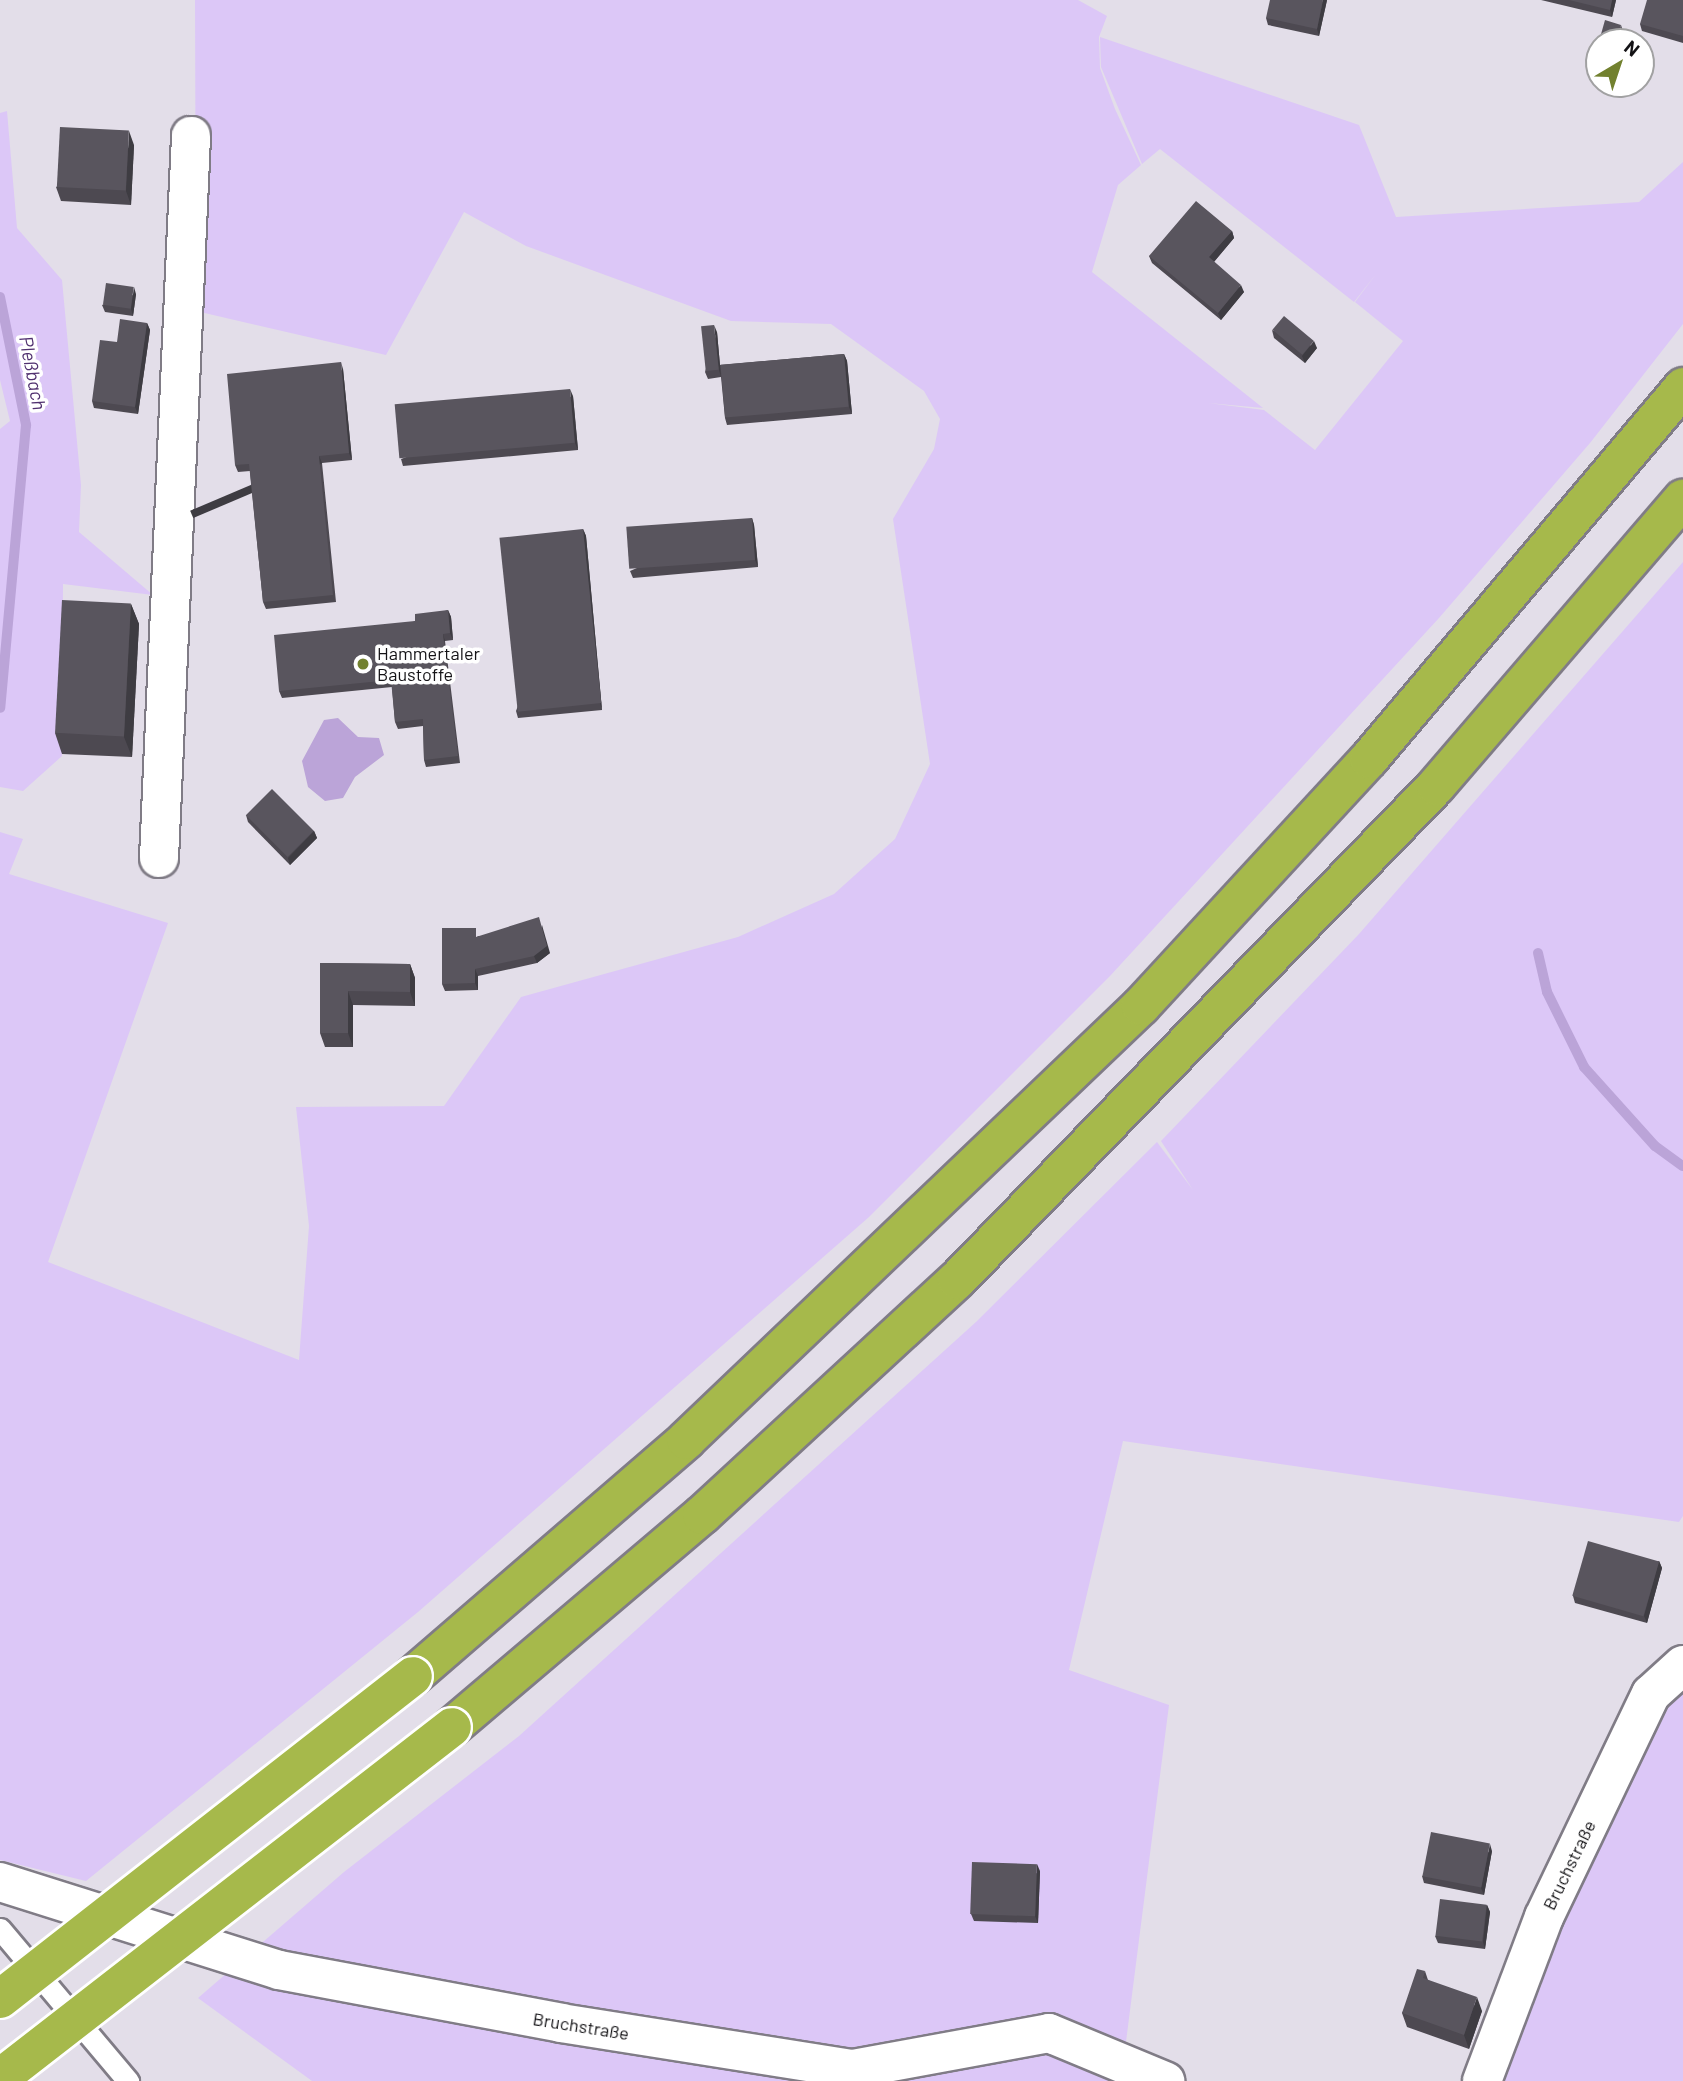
<!DOCTYPE html>
<html>
<head>
<meta charset="utf-8">
<style>
  body { margin:0 }
  #map { position:relative; width:1683px; height:2081px; overflow:hidden; background:#e3dee9; font-family:Barlow,sans-serif }
  div>[style] { position:absolute }
  .green>* { inset:0; background:#dcc7f7 }
  .water>* { inset:0; background:#bba4d8 }
  .stream>* { height:10px; margin:-5px; padding:0 5px; transform-origin:5px; border-radius:5px; background:#bba4d8 }
  .roads { filter:drop-shadow(2px 0 #807c86) drop-shadow(-2px 0 #807c86) drop-shadow(0 2px #807c86) drop-shadow(0 -2px #807c86) }
  .lane>* { height:21px; margin:-10.5px; padding:0 10.5px; transform-origin:10.5px; border-radius:10.5px; background:#fff }
  .street>* { height:38px; margin:-19px; padding:0 19px; transform-origin:19px; border-radius:19px; background:#fff }
  .highway>* { height:38px; margin:-19px; padding:0 19px; transform-origin:19px; border-radius:19px; background:#a6b94b }
  .bridges { filter:drop-shadow(2px 0 #fff) drop-shadow(-2px 0 #fff) drop-shadow(0 2px #fff) drop-shadow(0 -2px #fff) }
  .highway-bridge>* { height:38px; margin:-19px; padding:0 19px; transform-origin:19px; border-radius:19px; background:#a6b94b }
  .wall>* { inset:0; background:#4d4951 }
  .shaded-wall>* { inset:0; background:#3e3c42; transform-origin:0 0 }
  .building>* { inset:0; background:#59555e; transform-origin:0 0 }
  .dots>* { width:19px; height:19px; translate:-50% -50%; box-sizing:border-box; border:4px solid #fff; border-radius:50% }
  span { translate:-50% -50%; white-space:nowrap; text-align:center; line-height:1.15; -webkit-text-stroke:7px #fff; paint-order:stroke }
  .poi-label { font-size:18px; color:#141316 }
  .left { translate:0 -50%; text-align:left }
  .street-label { font-size:18px; color:#141316 }
  .water-label { font-size:19px; color:#50306f; font-style:italic }
  .north { position:absolute; left:1585px; top:28px; width:70px; height:70px; box-sizing:border-box; background:#fff; border:2px solid #a1a1a2; border-radius:50%; rotate:39deg; font-size:19px; font-weight:700; line-height:28px; text-align:center; color:#141316 }
  .north::after { content:''; display:block; margin:auto; width:24px; height:32px; background:#72812f; clip-path:polygon(50% 0,100% 100%,50% 72%,0 100%) }
</style>
</head>
<body>
<div id="map">
  <div class="green">
    <i style="clip-path:polygon(195px 0,1078px 0,1107px 16px,1099px 37px,1100px 68px,1115px 109px,1141px 165px,1118px 185px,1092px 272px,1263px 408px,1208px 403px,1264px 410px,1315px 450px,1403px 341px,1355px 302px,1376px 274px,1354px 302px,1160px 149px,1142px 164px,1101px 67px,1100px 37px,1359px 125px,1396px 217px,1639px 202px,1683px 162px,1683px 324px,1590px 443px,1439px 618px,1110px 976px,869px 1217px,418px 1612px,86px 1881px,0 1860px,0 832px,23px 839px,9px 874px,168px 923px,48px 1262px,299px 1360px,309px 1226px,296px 1107px,444px 1106px,521px 997px,738px 937px,834px 894px,895px 839px,930px 764px,893px 519px,934px 449px,940px 419px,924px 391px,831px 324px,731px 321px,526px 246px,464px 212px,386px 355px,196px 311px)"></i>
    <i style="clip-path:polygon(7px 111px,17px 228px,62px 280px,81px 485px,79px 532px,153px 595px,63px 584px,62px 756px,23px 791px,0 787px,0 429px,10px 421px,0 380px,0 113px)"></i>
    <i style="clip-path:polygon(1683px 562px,1683px 1516px,1679px 1522px,1123px 1441px,1069px 1670px,1169px 1705px,1121px 2081px,312px 2081px,198px 1998px,344px 1872px,519px 1736px,976px 1322px,1157px 1142px,1193px 1190px,1161px 1141px,1359px 934px)"></i>
    <i style="clip-path:polygon(1683px 1679px,1683px 2081px,1497px 2081px,1656px 1708px)"></i>
  </div>
  <div class="water">
    <i style="clip-path:polygon(338px 718px,358px 737px,379px 738px,384px 755px,355px 777px,343px 798px,325px 801px,308px 787px,302px 761px,324px 720px)"></i>
  </div>
  <div class="stream">
    <i style="left:0;top:297px;width:131px;rotate:78.5deg"></i>
    <i style="left:26px;top:425px;width:284px;rotate:95.2deg"></i>
    <i style="left:1538px;top:953px;width:40px;rotate:77deg"></i>
    <i style="left:1547px;top:992px;width:84px;rotate:63.7deg"></i>
    <i style="left:1584px;top:1067px;width:106px;rotate:48.1deg"></i>
    <i style="left:1655px;top:1146px;width:34px;rotate:36deg"></i>
  </div>
  <div class="roads">
    <div class="lane">
      <i style="left:0;top:1929px;width:199px;rotate:49.9deg"></i>
    </div>
    <div class="street">
      <i style="left:159px;top:858px;width:723px;rotate:-87.46deg"></i>
      <i style="left:0;top:1882px;width:293px;rotate:17.5deg"></i>
      <i style="left:279px;top:1970px;width:287px;rotate:10.6deg"></i>
      <i style="left:561px;top:2023px;width:296px;rotate:9deg"></i>
      <i style="left:853px;top:2069px;width:199px;rotate:-10.4deg"></i>
      <i style="left:1049px;top:2033px;width:126px;rotate:22.5deg"></i>
      <i style="left:1482px;top:2081px;width:175px;rotate:-69.3deg"></i>
      <i style="left:1544px;top:1917px;width:247px;rotate:-64.4deg"></i>
      <i style="left:1651px;top:1694px;width:43px;rotate:-42.2deg"></i>
    </div>
    <div class="highway">
      <i style="left:413px;top:1676px;width:361px;rotate:-40.8deg"></i>
      <i style="left:686px;top:1440px;width:629px;rotate:-43.65deg"></i>
      <i style="left:1141px;top:1006px;width:336px;rotate:-47.3deg"></i>
      <i style="left:1369px;top:759px;width:487px;rotate:-49.8deg"></i>
      <i style="left:452px;top:1727px;width:328px;rotate:-40.3deg"></i>
      <i style="left:702px;top:1515px;width:347px;rotate:-42.7deg"></i>
      <i style="left:957px;top:1280px;width:688px;rotate:-45.88deg"></i>
      <i style="left:1436px;top:786px;width:379px;rotate:-49.3deg"></i>
    </div>
  </div>
  <div class="bridges">
    <div class="highway-bridge">
      <i style="left:0;top:1999px;width:524px;rotate:-38.03deg"></i>
      <i style="left:0;top:2078px;width:572px;rotate:-37.83deg"></i>
    </div>
  </div>
  <div class="wall">
    <i style="clip-path:polygon(1327px 0,1319px 36px,1268px 25px,1266px 18px)"></i>
    <i style="clip-path:polygon(1541px 0,1616px 0,1612px 17px)"></i>
    <i style="clip-path:polygon(1683px 0,1683px 43px,1642px 31px,1640px 24px)"></i>
    <i style="clip-path:polygon(134px 145px,131px 205px,61px 201px,56px 187px)"></i>
    <i style="clip-path:polygon(1232px 231px,1234px 238px,1214px 262px,1244px 292px,1221px 320px,1152px 263px,1149px 256px)"></i>
    <i style="clip-path:polygon(136px 294px,133px 316px,105px 312px,102px 305px)"></i>
    <i style="clip-path:polygon(147px 323px,150px 330px,138px 414px,94px 408px,92px 401px,117px 342px)"></i>
    <i style="clip-path:polygon(1272px 330px,1317px 348px,1305px 363px,1274px 338px)"></i>
    <i style="clip-path:polygon(717px 332px,720px 365px,844px 354px,847px 361px,852px 414px,727px 425px,725px 418px,721px 377px,708px 379px,705px 372px)"></i>
    <i style="clip-path:polygon(343px 369px,352px 460px,322px 463px,336px 602px,266px 609px,263px 602px,250px 471px,238px 472px,235px 465px)"></i>
    <i style="clip-path:polygon(573px 396px,578px 450px,403px 466px,401px 459px)"></i>
    <i style="clip-path:polygon(752px 518px,754px 525px,758px 567px,633px 578px,630px 571px)"></i>
    <i style="clip-path:polygon(583px 529px,586px 536px,602px 710px,518px 718px,516px 711px)"></i>
    <i style="clip-path:polygon(131px 604px,139px 624px,132px 757px,62px 754px,55px 733px)"></i>
    <i style="clip-path:polygon(448px 610px,451px 617px,453px 640px,445px 641px,460px 763px,426px 767px,424px 760px,423px 726px,398px 729px,395px 722px,392px 687px,282px 698px,279px 691px,415px 621px)"></i>
    <i style="clip-path:polygon(246px 815px,314px 831px,317px 838px,290px 865px,248px 822px)"></i>
    <i style="clip-path:polygon(478px 936px,550px 953px,537px 963px,478px 976px,478px 990px,445px 991px,442px 984px)"></i>
    <i style="clip-path:polygon(320px 963px,410px 964px,415px 978px,415px 1006px,353px 1005px,353px 1047px,325px 1047px,320px 1033px)"></i>
    <i style="clip-path:polygon(1659px 1561px,1662px 1568px,1647px 1623px,1575px 1603px,1573px 1596px)"></i>
    <i style="clip-path:polygon(1492px 1851px,1484px 1895px,1424px 1883px,1422px 1876px)"></i>
    <i style="clip-path:polygon(1040px 1871px,1038px 1923px,974px 1921px,971px 1914px)"></i>
    <i style="clip-path:polygon(1487px 1905px,1490px 1912px,1485px 1949px,1438px 1943px,1435px 1936px)"></i>
    <i style="clip-path:polygon(1425px 1971px,1428px 1980px,1482px 2011px,1469px 2049px,1407px 2027px,1402px 2013px)"></i>
  </div>
  <div class="shaded-wall">
    <i style="clip-path:polygon(1323px 0,1327px 0,1319px 36px,1317px 29px)"></i>
    <i style="clip-path:polygon(1612px 0,1616px 0,1612px 17px,1610px 10px)"></i>
    <i style="clip-path:polygon(1621px 25px,1623px 32px,1620px 42px,1616px 42px)"></i>
    <i style="clip-path:polygon(129px 131px,134px 145px,131px 205px,126px 191px)"></i>
    <i style="clip-path:polygon(1232px 231px,1234px 238px,1212px 264px,1209px 257px)"></i>
    <i style="clip-path:polygon(1241px 285px,1244px 292px,1221px 320px,1218px 313px)"></i>
    <i style="clip-path:polygon(134px 287px,136px 294px,133px 316px,131px 309px)"></i>
    <i style="clip-path:polygon(147px 323px,150px 330px,138px 414px,135px 407px)"></i>
    <i style="clip-path:polygon(714px 325px,717px 332px,721px 377px,719px 370px)"></i>
    <i style="clip-path:polygon(1314px 341px,1317px 348px,1305px 363px,1302px 356px)"></i>
    <i style="clip-path:polygon(844px 354px,847px 361px,852px 414px,849px 407px)"></i>
    <i style="clip-path:polygon(341px 362px,343px 369px,352px 460px,349px 453px)"></i>
    <i style="clip-path:polygon(570px 389px,573px 396px,578px 450px,575px 443px)"></i>
    <i style="left:319px;top:456px;width:8px;height:140px;rotate:67deg"></i>
    <i style="clip-path:polygon(752px 518px,754px 525px,758px 567px,755px 560px)"></i>
    <i style="clip-path:polygon(583px 529px,586px 536px,602px 710px,600px 703px)"></i>
    <i style="clip-path:polygon(131px 604px,139px 624px,132px 757px,124px 737px)"></i>
    <i style="clip-path:polygon(448px 610px,451px 617px,453px 640px,450px 633px)"></i>
    <i style="left:443px;top:634px;width:7px;height:123px;rotate:74deg"></i>
    <i style="clip-path:polygon(314px 831px,317px 838px,290px 865px,288px 858px)"></i>
    <i style="clip-path:polygon(542px 925px,550px 953px,537px 963px,534px 956px)"></i>
    <i style="clip-path:polygon(410px 964px,415px 978px,415px 1006px,410px 992px)"></i>
    <i style="clip-path:polygon(475px 969px,478px 976px,478px 990px,475px 983px)"></i>
    <i style="clip-path:polygon(348px 991px,353px 1005px,353px 1047px,348px 1033px)"></i>
    <i style="clip-path:polygon(1659px 1561px,1662px 1568px,1647px 1623px,1644px 1616px)"></i>
    <i style="clip-path:polygon(1490px 1844px,1492px 1851px,1484px 1895px,1481px 1888px)"></i>
    <i style="clip-path:polygon(1037px 1864px,1040px 1871px,1038px 1923px,1035px 1916px)"></i>
    <i style="clip-path:polygon(1487px 1905px,1490px 1912px,1485px 1949px,1483px 1942px)"></i>
    <i style="clip-path:polygon(1477px 1997px,1482px 2011px,1469px 2049px,1464px 2035px)"></i>
  </div>
  <div class="building">
    <i style="clip-path:polygon(1270px 0,1323px 0,1317px 29px,1266px 18px)"></i>
    <i style="clip-path:polygon(1569px 0,1612px 0,1610px 10px)"></i>
    <i style="clip-path:polygon(1647px 0,1683px 0,1683px 36px,1640px 24px)"></i>
    <i style="clip-path:polygon(1605px 20px,1621px 25px,1616px 42px,1599px 42px,1599px 53px,1596px 52px)"></i>
    <i style="left:60px;top:127px;width:69px;height:60px;rotate:3deg"></i>
    <i style="clip-path:polygon(1196px 201px,1232px 231px,1209px 257px,1241px 285px,1218px 313px,1149px 256px)"></i>
    <i style="left:106px;top:283px;width:28px;height:22px;rotate:8deg"></i>
    <i style="left:1284px;top:316px;width:39px;height:18px;rotate:40deg"></i>
    <i style="clip-path:polygon(120px 319px,147px 323px,135px 407px,92px 401px,100px 340px,117px 342px)"></i>
    <i style="left:714px;top:325px;width:45px;height:13px;rotate:84deg"></i>
    <i style="left:844px;top:354px;width:53px;height:124px;rotate:85deg"></i>
    <i style="clip-path:polygon(341px 362px,349px 453px,319px 456px,333px 595px,263px 602px,249px 464px,235px 465px,227px 374px)"></i>
    <i style="left:570px;top:389px;width:54px;height:176px;rotate:85deg"></i>
    <i style="left:752px;top:518px;width:42px;height:126px;rotate:86deg"></i>
    <i style="left:583px;top:529px;width:175px;height:84px;rotate:84deg"></i>
    <i style="left:62px;top:600px;width:69px;height:133px;rotate:3deg"></i>
    <i style="clip-path:polygon(448px 610px,450px 633px,443px 634px,458px 756px,424px 760px,423px 719px,395px 722px,391px 680px,279px 691px,274px 635px,415px 621px,415px 614px)"></i>
    <i style="left:272px;top:789px;width:59px;height:37px;rotate:45deg"></i>
    <i style="clip-path:polygon(539px 917px,547px 946px,534px 956px,475px 969px,475px 983px,442px 984px,442px 928px,476px 928px,476px 937px)"></i>
    <i style="clip-path:polygon(320px 963px,410px 964px,410px 992px,348px 991px,348px 1033px,320px 1033px)"></i>
    <i style="left:1588px;top:1541px;width:74px;height:57px;rotate:16deg"></i>
    <i style="left:1431px;top:1832px;width:60px;height:45px;rotate:11deg"></i>
    <i style="left:972px;top:1862px;width:65px;height:52px;rotate:2deg"></i>
    <i style="left:1440px;top:1899px;width:47px;height:37px;rotate:7deg"></i>
    <i style="clip-path:polygon(1417px 1969px,1425px 1971px,1423px 1978px,1477px 1997px,1464px 2035px,1402px 2013px)"></i>
  </div>
  <div class="dots">
    <i style="left:363px;top:664px;background:#72812f"></i>
  </div>
  <div class="poi-label">
    <span class="left" style="left:377px;top:664px">Hammertaler<br>Baustoffe</span>
  </div>
  <div class="street-label">
    <span style="left:1569px;top:1865px;rotate:-64deg">Bruchstraße</span>
    <span style="left:581px;top:2026px;rotate:9deg">Bruchstraße</span>
  </div>
  <div class="water-label">
    <span style="left:33px;top:373px;rotate:79deg">Pleßbach</span>
  </div>
  <div class="north">N</div>
</div>
</body>
</html>
